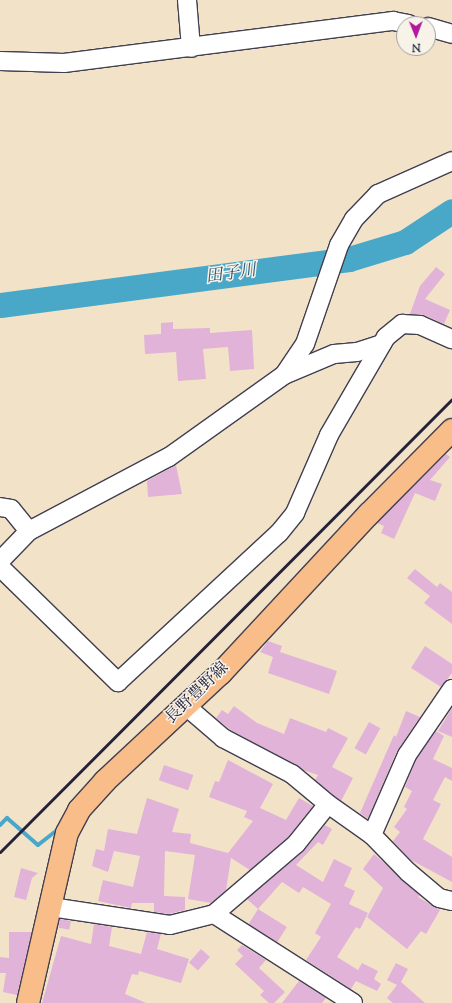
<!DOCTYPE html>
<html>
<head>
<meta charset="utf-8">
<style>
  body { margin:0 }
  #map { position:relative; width:452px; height:1003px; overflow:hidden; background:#f2e3c8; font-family:"Sorts Mill Goudy","Noto Serif JP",serif }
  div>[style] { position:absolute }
  .stream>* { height:4px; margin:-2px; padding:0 2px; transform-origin:2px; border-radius:2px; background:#49a7c8 }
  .river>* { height:25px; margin:-12.5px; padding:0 12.5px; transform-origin:12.5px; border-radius:12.5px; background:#49a7c8 }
  .building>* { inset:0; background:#e1b3d8; transform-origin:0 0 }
  .roads { filter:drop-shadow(1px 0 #413f50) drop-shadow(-1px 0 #413f50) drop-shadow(0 1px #413f50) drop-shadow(0 -1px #413f50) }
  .minor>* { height:18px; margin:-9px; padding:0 9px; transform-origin:9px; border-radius:9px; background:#fff }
  .major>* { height:22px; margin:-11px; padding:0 11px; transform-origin:11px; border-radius:11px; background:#f8bd89 }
  .rail>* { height:3px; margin:-1.5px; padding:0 1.5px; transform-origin:1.5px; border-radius:1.5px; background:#22223b }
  span { translate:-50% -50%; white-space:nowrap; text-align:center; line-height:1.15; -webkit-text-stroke:3px #f7f3e8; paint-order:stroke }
  .street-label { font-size:16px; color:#22223b }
  .water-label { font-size:17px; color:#325773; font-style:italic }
  .north { position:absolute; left:396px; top:16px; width:40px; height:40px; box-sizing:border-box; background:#f7f3e8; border:1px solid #a29fa3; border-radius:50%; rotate:179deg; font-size:11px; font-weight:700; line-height:16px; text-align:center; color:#22223b }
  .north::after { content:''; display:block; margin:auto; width:14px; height:18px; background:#b5179e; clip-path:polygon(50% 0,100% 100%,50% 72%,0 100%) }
</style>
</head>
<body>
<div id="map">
  <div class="stream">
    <i style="left:0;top:825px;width:10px;rotate:-45deg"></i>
    <i style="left:7px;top:818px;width:41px;rotate:41.1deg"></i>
    <i style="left:38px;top:845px;width:28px;rotate:-38deg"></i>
  </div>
  <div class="river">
    <i style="left:0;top:305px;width:352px;rotate:-7.5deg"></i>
    <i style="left:349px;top:259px;width:59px;rotate:-16.9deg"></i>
    <i style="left:405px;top:242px;width:56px;rotate:-33.4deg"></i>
  </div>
  <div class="building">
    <i style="clip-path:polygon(436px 267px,445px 274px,425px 299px,450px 310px,444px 324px,424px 315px,410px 314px,420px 286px)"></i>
    <i style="clip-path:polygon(173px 322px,173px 329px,210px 328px,210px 333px,252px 330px,254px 369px,230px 371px,228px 347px,203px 349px,206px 379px,178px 381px,176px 352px,145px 354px,144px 335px,161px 334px,161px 323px)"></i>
    <i style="clip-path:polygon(446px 454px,450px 457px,430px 480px,442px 484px,435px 501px,415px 493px,394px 539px,381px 533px,384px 526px,377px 523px)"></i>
    <i style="clip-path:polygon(176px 465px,182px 494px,148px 497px,147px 481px)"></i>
    <i style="clip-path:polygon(415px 569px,437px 587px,440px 583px,452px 592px,452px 624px,424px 603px,430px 596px,407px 578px)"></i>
    <i style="clip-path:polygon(268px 641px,282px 646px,280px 652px,337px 671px,329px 694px,268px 673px,273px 657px,260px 652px)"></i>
    <i style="clip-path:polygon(425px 646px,452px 664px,452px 673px,441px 687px,411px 668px)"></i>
    <i style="clip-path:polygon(234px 706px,257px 723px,284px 734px,290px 718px,326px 732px,328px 728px,348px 738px,332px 767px,353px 778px,341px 801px,315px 780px,318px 775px,303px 770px,232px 731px,216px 718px,222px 710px,228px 714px)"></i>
    <i style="clip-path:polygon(452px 708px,452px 737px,438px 731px)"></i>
    <i style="clip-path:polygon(406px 711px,420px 717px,397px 751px,368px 819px,360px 813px,394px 735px,396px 737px)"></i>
    <i style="left:369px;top:722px;width:13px;height:30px;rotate:29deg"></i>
    <i style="clip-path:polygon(436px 731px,444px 736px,433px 759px,452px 768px,452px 781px,445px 777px,433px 800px,441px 804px,423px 839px,452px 857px,452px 882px,411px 860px,393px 841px,400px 832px,394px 827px,407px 809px,404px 807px,412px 791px,405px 787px,416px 760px)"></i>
    <i style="clip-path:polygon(228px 760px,273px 784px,260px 808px,286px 820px,299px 798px,313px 806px,288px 837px,250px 870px,231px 858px,226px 890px,211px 903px,188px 899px,195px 855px,165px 851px,164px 896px,185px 897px,185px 910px,169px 914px,154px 912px,154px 903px,132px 903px,131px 908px,98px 901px,103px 880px,133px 887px,140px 856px,114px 851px,108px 872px,92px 866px,96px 849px,104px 851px,108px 829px,137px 834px,147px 798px,179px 809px,172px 832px,191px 834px,190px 843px,228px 853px,253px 821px,244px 817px,247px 811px,209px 797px,215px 781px,219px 782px)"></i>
    <i style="left:164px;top:765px;width:31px;height:16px;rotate:19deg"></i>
    <i style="clip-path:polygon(325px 825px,332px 829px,323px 845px,318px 842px,296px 865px,323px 882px,334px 859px,352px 868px,344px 886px,355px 891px,349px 904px,368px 913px,360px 929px,356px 927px,337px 957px,358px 970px,362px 963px,378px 971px,374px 979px,381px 984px,377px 991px,356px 981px,351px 989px,306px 960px,321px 937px,315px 933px,331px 904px,303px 887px,299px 893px,282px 882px,258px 909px,247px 899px,303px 852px)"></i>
    <i style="clip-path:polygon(374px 854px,420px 895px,418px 897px,440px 910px,426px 934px,421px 931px,407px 949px,367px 917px,383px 888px,363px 869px)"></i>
    <i style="clip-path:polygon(21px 868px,38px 873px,32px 878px,26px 900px,14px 897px)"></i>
    <i style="left:258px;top:909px;width:34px;height:18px;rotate:32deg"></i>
    <i style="left:60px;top:919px;width:11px;height:9px;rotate:10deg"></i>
    <i style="clip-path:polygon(94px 924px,112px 927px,109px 946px,141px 954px,147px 932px,161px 934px,157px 949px,189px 959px,181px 983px,139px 971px,138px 975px,132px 974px,125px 994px,146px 1003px,42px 1003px,61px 936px,91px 944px)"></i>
    <i style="clip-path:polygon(9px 932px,32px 932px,17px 995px,3px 992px,6px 973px,0 973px,0 957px,9px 958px)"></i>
    <i style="clip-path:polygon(242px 945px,266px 960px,259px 968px,285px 992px,274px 1003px,269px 1003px,260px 995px,264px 991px,235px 964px,243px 956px,237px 950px)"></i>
    <i style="left:201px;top:949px;width:12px;height:18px;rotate:42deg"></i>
    <i style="clip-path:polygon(396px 963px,408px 969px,401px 982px,425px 1003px,393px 1003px,387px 998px,397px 985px,387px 980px)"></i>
    <i style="clip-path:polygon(299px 981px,326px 998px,322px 1003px,282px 1003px)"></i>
  </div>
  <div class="roads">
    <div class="minor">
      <i style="left:187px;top:0;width:48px;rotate:85.2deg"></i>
      <i style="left:428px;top:27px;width:25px;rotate:16deg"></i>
      <i style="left:0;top:61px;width:64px;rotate:1.8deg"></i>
      <i style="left:64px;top:63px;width:332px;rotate:-7.3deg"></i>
      <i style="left:393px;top:21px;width:16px;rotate:11deg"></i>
      <i style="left:284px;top:375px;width:54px;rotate:-22.8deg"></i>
      <i style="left:334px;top:354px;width:23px;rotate:-5deg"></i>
      <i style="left:357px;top:352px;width:26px;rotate:-18deg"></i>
      <i style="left:0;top:507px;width:11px;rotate:10deg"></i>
      <i style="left:11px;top:509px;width:28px;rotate:51deg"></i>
      <i style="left:0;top:561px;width:42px;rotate:-46deg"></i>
      <i style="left:29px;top:531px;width:158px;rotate:-27.9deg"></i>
      <i style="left:169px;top:457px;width:141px;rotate:-35.5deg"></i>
      <i style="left:284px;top:375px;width:37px;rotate:-56deg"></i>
      <i style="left:305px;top:344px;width:105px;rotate:-71deg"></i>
      <i style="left:339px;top:245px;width:30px;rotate:-60deg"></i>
      <i style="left:354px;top:219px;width:35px;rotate:-46deg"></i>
      <i style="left:378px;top:194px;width:81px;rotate:-24deg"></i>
      <i style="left:0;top:567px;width:165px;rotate:44.3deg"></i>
      <i style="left:118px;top:682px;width:219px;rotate:-42.8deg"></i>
      <i style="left:279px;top:533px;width:26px;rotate:-51deg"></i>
      <i style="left:295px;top:513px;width:85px;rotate:-66.4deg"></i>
      <i style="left:329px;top:435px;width:113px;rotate:-59.8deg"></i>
      <i style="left:386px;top:337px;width:21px;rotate:-39deg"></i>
      <i style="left:402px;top:324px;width:18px;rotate:3deg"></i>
      <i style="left:420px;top:325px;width:35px;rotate:24deg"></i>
      <i style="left:187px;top:707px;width:48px;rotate:40.7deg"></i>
      <i style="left:223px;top:738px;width:78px;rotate:27.6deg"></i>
      <i style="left:292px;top:774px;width:47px;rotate:39.8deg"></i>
      <i style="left:328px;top:804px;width:54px;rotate:35.2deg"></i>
      <i style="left:372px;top:835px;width:52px;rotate:45.8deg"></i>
      <i style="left:408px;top:872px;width:40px;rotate:40deg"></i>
      <i style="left:439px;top:898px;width:13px;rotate:13deg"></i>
      <i style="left:372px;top:835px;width:87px;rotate:-66.4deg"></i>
      <i style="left:407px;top:755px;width:80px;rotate:-55.7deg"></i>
      <i style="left:51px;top:907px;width:120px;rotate:8.6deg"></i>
      <i style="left:170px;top:925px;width:45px;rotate:-14deg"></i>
      <i style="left:214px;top:914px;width:165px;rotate:32.6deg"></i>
      <i style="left:214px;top:914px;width:108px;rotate:-40.5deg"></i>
      <i style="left:296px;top:844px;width:51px;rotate:-51.3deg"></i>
    </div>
    <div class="major">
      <i style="left:28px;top:1003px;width:174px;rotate:-77.1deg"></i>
      <i style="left:67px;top:833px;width:26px;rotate:-62deg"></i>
      <i style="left:79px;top:810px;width:39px;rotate:-48deg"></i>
      <i style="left:105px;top:781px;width:158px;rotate:-43deg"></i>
      <i style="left:221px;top:673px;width:217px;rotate:-47.1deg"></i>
      <i style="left:369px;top:514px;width:118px;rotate:-45.3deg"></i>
    </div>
  </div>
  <div class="rail">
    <i style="left:0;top:852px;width:640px;rotate:-45.06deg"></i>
  </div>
  <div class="street-label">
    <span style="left:198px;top:694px;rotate:-44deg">長野豊野線</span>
  </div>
  <div class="water-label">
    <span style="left:231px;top:275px;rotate:-8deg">田子川</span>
  </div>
  <div class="north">N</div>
</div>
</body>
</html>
